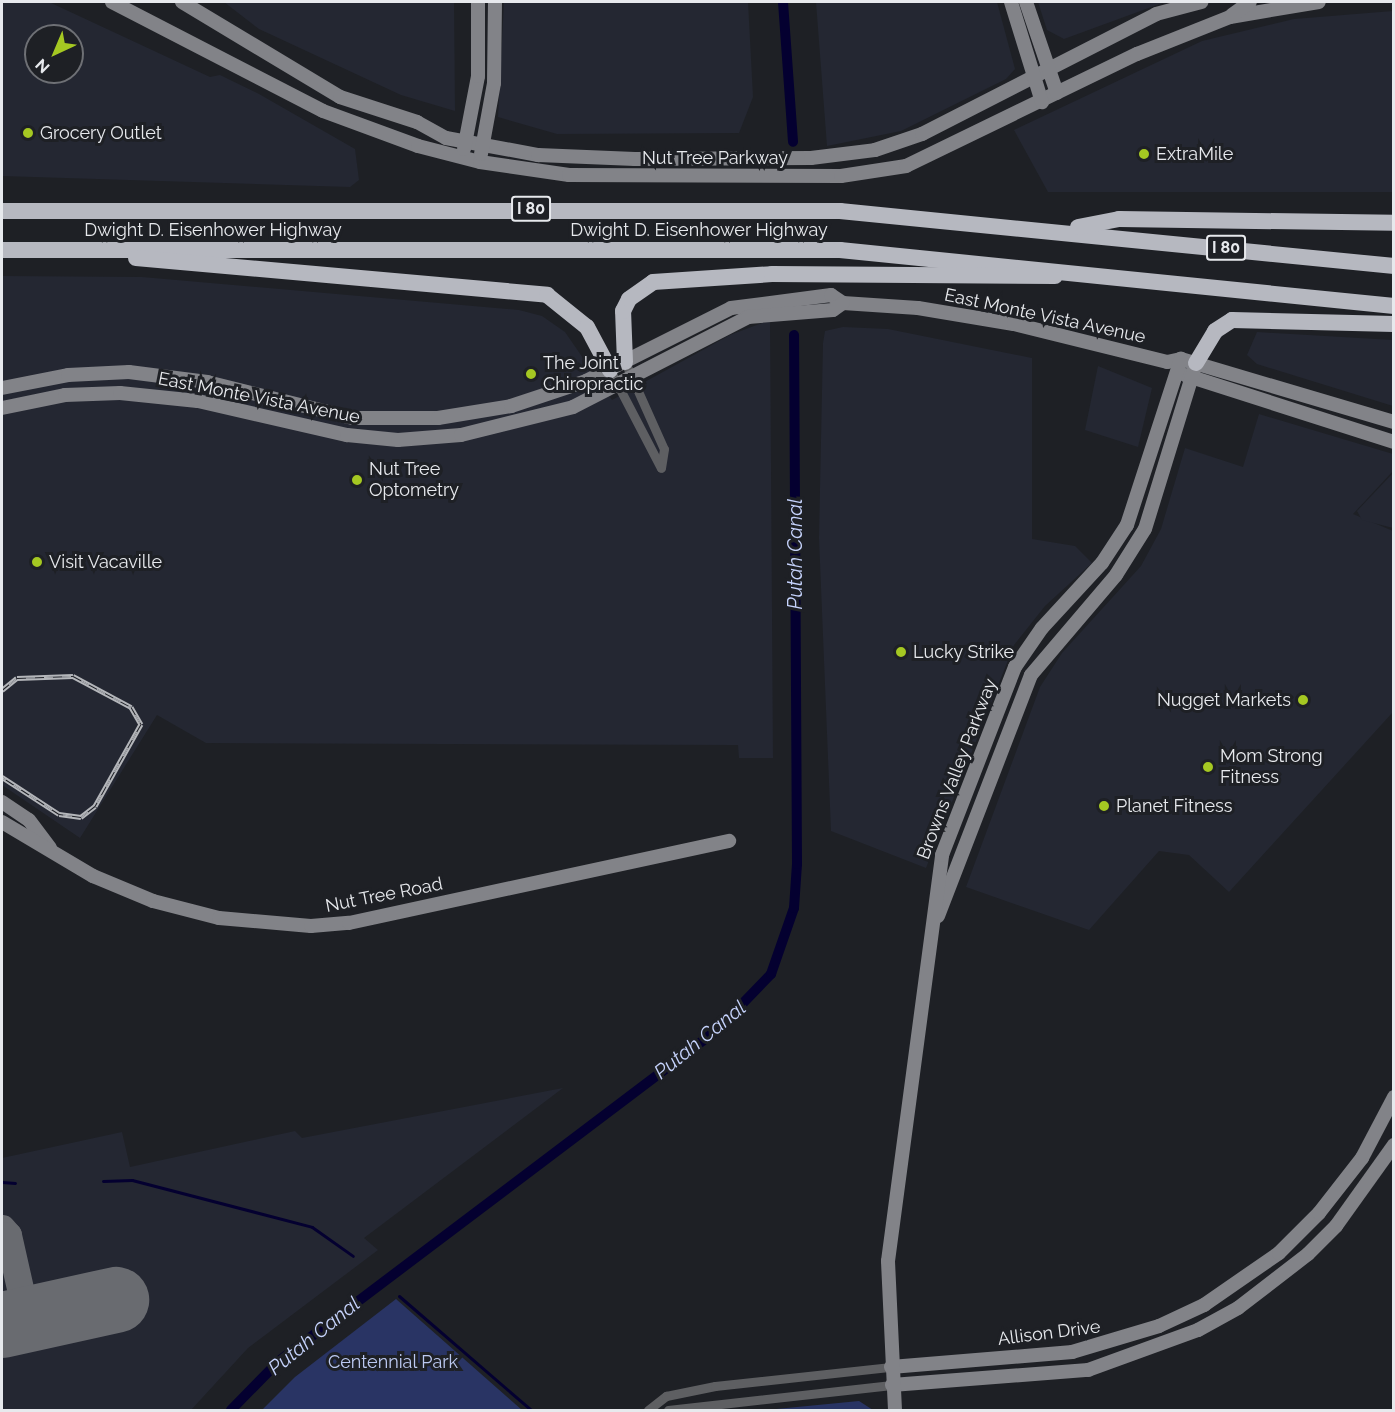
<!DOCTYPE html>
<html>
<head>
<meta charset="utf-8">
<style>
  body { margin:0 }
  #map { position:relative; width:1395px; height:1412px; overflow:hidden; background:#1e2025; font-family:Raleway,sans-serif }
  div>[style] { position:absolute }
  .built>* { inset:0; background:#242732 }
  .green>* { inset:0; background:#293464 }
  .stream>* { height:3px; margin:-1.5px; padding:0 1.5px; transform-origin:1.5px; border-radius:1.5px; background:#040030 }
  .canal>* { height:10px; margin:-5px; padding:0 5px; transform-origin:5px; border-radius:5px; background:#040030 }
  .taxiway>* { height:27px; margin:-13.5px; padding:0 13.5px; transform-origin:13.5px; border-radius:13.5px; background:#696b70 }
  .runway>* { height:66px; margin:-33px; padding:0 33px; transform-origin:33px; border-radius:33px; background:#696b70 }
  .street>* { height:9px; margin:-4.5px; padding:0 4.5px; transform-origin:4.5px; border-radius:4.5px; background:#5e5f62 }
  .secondary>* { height:14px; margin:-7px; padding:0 7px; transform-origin:7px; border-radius:7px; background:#828388 }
  .highway>* { height:16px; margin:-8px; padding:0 8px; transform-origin:8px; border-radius:8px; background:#b6b8c0 }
  .rail>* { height:5px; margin-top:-2.5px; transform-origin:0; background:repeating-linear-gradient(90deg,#1e2025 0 9px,#b4b6ba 0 18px); box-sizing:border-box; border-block:2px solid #b4b6ba }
  .dots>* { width:16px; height:16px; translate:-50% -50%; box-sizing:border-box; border:3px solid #1e2025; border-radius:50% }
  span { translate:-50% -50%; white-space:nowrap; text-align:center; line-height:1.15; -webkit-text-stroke:6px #1e2025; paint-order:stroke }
  .shield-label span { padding:2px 4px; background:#1e2025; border:2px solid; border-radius:4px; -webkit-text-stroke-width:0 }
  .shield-label { font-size:16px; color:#e7e9ed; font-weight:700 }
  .poi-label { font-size:18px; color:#e7e9ed }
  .left { translate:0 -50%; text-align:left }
  .right { translate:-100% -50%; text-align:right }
  .street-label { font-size:18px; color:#e7e9ed }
  .park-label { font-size:18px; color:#bcc9f1 }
  .water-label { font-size:20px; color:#c6d3fc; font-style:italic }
  .frame { position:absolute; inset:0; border:3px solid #e7e9ed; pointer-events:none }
  .north { position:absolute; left:24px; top:24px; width:60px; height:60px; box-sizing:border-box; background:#1e2025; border:2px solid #6e7075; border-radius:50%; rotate:224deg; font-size:16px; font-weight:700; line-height:24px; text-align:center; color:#e7e9ed }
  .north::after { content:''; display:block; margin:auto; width:21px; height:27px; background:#a5c822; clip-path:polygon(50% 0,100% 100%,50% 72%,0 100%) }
</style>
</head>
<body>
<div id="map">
  <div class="built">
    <i style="clip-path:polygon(evenodd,2px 2px,49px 2px,210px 77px,220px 75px,259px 94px,355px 149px,359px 180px,350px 187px,2px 176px,2px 2px,36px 36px,72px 36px,72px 72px,36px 72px,36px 36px)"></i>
    <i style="clip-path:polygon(224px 2px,454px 2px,455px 111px,401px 95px,259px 29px)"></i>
    <i style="clip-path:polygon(504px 2px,748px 2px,753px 97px,739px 133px,557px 134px,498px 117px)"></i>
    <i style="clip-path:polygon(816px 2px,997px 2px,1015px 69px,1006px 79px,901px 131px,827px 146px)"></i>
    <i style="clip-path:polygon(1038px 2px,1165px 2px,1064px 39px,1047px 30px)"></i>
    <i style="clip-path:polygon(1393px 11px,1393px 192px,1048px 192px,1014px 130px,1202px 41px,1294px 19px)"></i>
    <i style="clip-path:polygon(2px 276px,142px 277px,519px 310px,542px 316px,565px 332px,612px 400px,730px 335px,770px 320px,773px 758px,739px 758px,738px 745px,206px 743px,157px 715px,80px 838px,2px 785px)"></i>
    <i style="clip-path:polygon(843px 327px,888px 329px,1032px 358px,1032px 539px,1075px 546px,1092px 563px,1045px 606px,1014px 645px,926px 868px,831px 831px,819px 538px,823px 343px,825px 331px)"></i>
    <i style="clip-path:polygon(1257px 332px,1393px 340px,1393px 406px,1257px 364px,1247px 355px)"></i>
    <i style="clip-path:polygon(1098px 366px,1152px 388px,1138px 447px,1085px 430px)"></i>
    <i style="clip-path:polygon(1259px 414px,1393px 454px,1393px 471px,1353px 514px,1393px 531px,1393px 712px,1229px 892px,1189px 855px,1159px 851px,1089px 930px,966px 887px,1040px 687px,1062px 653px,1141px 566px,1161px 529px,1185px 448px,1243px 467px)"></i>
    <i style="clip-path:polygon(1393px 473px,1393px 528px,1362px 520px,1357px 511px)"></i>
    <i style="clip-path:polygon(563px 1088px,364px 1238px,378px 1250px,248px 1348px,191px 1410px,2px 1410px,2px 1158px,122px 1132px,130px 1167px,295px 1131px,302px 1138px)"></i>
  </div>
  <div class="green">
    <i style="clip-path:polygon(396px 1299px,522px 1410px,262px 1410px,295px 1377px)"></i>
    <i style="clip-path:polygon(859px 1401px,873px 1410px,766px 1410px)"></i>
  </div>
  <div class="stream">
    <i style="left:103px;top:1181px;width:29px;rotate:-2deg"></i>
    <i style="left:132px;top:1180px;width:186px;rotate:14.6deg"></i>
    <i style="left:312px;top:1227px;width:50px;rotate:35.3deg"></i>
    <i style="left:2px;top:1182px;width:13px;rotate:4deg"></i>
    <i style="left:399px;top:1296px;width:174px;rotate:40.8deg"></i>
  </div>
  <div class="canal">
    <i style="left:783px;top:2px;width:140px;rotate:85.9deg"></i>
    <i style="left:231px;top:1410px;width:69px;rotate:-45.6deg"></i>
    <i style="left:279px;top:1361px;width:549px;rotate:-37.08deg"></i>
    <i style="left:717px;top:1030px;width:78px;rotate:-46deg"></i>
    <i style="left:771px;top:974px;width:70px;rotate:-70.8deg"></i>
    <i style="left:794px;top:908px;width:44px;rotate:-86.1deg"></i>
    <i style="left:797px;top:864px;width:529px;rotate:-90.32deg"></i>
  </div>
  <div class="taxiway">
    <i style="left:2px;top:1228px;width:9px;rotate:49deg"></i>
    <i style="left:8px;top:1235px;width:86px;rotate:77.3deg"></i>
  </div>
  <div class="runway">
    <i style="left:2px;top:1325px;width:117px;rotate:-12.4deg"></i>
  </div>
  <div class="street">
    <i style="left:625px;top:362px;width:95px;rotate:65.9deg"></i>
    <i style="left:664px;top:449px;width:19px;rotate:99deg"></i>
    <i style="left:610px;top:370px;width:110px;rotate:62.5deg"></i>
    <i style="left:648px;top:1410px;width:23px;rotate:-38deg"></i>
    <i style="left:666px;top:1396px;width:50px;rotate:-11.5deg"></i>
    <i style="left:715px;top:1386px;width:177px;rotate:-6.2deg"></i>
    <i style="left:668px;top:1410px;width:225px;rotate:-6.4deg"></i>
  </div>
  <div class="secondary">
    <i style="left:112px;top:2px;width:237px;rotate:27.3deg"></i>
    <i style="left:323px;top:111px;width:101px;rotate:20.2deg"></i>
    <i style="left:418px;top:146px;width:64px;rotate:14.5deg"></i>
    <i style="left:480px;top:162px;width:90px;rotate:8.3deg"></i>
    <i style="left:569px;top:175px;width:272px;rotate:0.2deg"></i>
    <i style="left:841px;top:176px;width:66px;rotate:-8.7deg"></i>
    <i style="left:906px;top:166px;width:257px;rotate:-25.9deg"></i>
    <i style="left:1137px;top:54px;width:100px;rotate:-21.7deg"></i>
    <i style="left:1230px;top:17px;width:90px;rotate:-9.6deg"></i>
    <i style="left:182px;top:2px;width:184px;rotate:31deg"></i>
    <i style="left:340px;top:97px;width:81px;rotate:18deg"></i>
    <i style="left:417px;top:122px;width:33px;rotate:29deg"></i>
    <i style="left:446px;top:138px;width:94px;rotate:10.5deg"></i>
    <i style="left:538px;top:155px;width:97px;rotate:2.4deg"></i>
    <i style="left:635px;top:159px;width:176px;rotate:-0.3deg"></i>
    <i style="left:811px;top:158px;width:64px;rotate:-7.1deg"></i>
    <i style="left:875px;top:150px;width:50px;rotate:-18.8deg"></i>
    <i style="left:922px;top:134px;width:263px;rotate:-27.1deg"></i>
    <i style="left:1156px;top:14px;width:47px;rotate:-14.9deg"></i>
    <i style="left:1011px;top:2px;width:105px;rotate:72.8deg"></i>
    <i style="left:1026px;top:2px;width:96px;rotate:71.2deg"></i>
    <i style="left:1232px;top:15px;width:22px;rotate:-36deg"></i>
    <i style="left:464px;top:149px;width:74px;rotate:-79.1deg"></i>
    <i style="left:478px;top:76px;width:74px;rotate:-90deg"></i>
    <i style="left:481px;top:154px;width:72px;rotate:-79.6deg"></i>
    <i style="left:494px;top:83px;width:81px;rotate:-89.3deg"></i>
    <i style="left:1185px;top:375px;width:219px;rotate:17.8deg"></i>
    <i style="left:2px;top:388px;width:67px;rotate:-11.1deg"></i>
    <i style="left:68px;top:375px;width:61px;rotate:-2.8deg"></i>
    <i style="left:129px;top:372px;width:79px;rotate:7.3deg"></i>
    <i style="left:207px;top:382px;width:150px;rotate:13.9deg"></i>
    <i style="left:353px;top:418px;width:85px"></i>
    <i style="left:438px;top:418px;width:74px;rotate:-9.3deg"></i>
    <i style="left:511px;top:406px;width:79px;rotate:-18.4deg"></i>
    <i style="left:586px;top:381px;width:162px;rotate:-26.7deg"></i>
    <i style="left:731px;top:308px;width:101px;rotate:-7.4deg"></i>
    <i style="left:831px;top:295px;width:14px;rotate:34deg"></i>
    <i style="left:843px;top:303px;width:75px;rotate:3.8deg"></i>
    <i style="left:918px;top:308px;width:97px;rotate:9.5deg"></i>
    <i style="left:1014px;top:324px;width:158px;rotate:13.9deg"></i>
    <i style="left:1167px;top:362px;width:14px;rotate:-12deg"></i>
    <i style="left:1181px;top:359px;width:222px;rotate:16.5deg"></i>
    <i style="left:2px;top:408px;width:64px;rotate:-11.7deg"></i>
    <i style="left:65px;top:395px;width:55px;rotate:-2.1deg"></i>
    <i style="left:120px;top:393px;width:78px;rotate:5.9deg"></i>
    <i style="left:198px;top:401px;width:153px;rotate:12.9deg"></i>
    <i style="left:347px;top:435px;width:51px;rotate:5.6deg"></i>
    <i style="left:398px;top:440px;width:63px;rotate:-4.5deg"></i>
    <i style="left:461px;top:435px;width:115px;rotate:-14deg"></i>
    <i style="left:573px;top:407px;width:197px;rotate:-27.2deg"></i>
    <i style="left:748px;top:317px;width:85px;rotate:-4.7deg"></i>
    <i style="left:833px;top:310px;width:12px;rotate:-35deg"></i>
    <i style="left:2px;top:802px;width:32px;rotate:34deg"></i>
    <i style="left:29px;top:820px;width:35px;rotate:53deg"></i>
    <i style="left:2px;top:822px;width:106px;rotate:30.7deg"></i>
    <i style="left:93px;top:876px;width:65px;rotate:22.6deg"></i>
    <i style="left:153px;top:901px;width:68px;rotate:14.4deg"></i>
    <i style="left:219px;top:918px;width:92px;rotate:5deg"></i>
    <i style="left:311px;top:926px;width:38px;rotate:-5deg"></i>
    <i style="left:349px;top:923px;width:389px;rotate:-12.2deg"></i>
    <i style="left:938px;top:916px;width:258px;rotate:-68.9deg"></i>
    <i style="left:1031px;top:675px;width:131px;rotate:-49.6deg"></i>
    <i style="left:1116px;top:575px;width:54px;rotate:-57.8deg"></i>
    <i style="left:1145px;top:529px;width:174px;rotate:-72.9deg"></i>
    <i style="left:891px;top:1367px;width:182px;rotate:-4.7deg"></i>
    <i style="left:1072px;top:1352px;width:91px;rotate:-16.6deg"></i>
    <i style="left:1159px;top:1326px;width:50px;rotate:-25deg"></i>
    <i style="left:1204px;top:1305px;width:91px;rotate:-34.7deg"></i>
    <i style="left:1279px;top:1253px;width:57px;rotate:-45deg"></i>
    <i style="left:1319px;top:1213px;width:70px;rotate:-52deg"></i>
    <i style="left:1362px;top:1158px;width:69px;rotate:-62.3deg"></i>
    <i style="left:892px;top:1385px;width:197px;rotate:-4.4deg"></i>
    <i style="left:1088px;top:1370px;width:117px;rotate:-20deg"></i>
    <i style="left:1198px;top:1330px;width:46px;rotate:-28.8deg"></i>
    <i style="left:1238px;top:1308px;width:88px;rotate:-37.6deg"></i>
    <i style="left:1308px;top:1254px;width:40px;rotate:-45deg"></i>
    <i style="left:1336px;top:1226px;width:100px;rotate:-54.4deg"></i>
    <i style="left:895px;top:1410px;width:149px;rotate:-92.7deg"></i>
    <i style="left:888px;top:1261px;width:410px;rotate:-82.4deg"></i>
    <i style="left:942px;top:855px;width:202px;rotate:-68.8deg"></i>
    <i style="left:1015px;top:667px;width:47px;rotate:-55.3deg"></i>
    <i style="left:1042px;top:628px;width:88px;rotate:-47.3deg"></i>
    <i style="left:1102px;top:563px;width:45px;rotate:-56.7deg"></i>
    <i style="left:1127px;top:525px;width:175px;rotate:-72deg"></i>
  </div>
  <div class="highway">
    <i style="left:2px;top:211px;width:838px"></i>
    <i style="left:840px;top:211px;width:557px;rotate:5.67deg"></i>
    <i style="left:1078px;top:227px;width:42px;rotate:-11deg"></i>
    <i style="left:1119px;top:219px;width:275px;rotate:0.8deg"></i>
    <i style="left:2px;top:250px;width:838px"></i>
    <i style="left:840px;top:250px;width:557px;rotate:5.77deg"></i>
    <i style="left:136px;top:258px;width:413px;rotate:5.1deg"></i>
    <i style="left:547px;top:295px;width:51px;rotate:38.7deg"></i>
    <i style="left:587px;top:327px;width:49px;rotate:61.9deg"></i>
    <i style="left:625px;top:362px;width:51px;rotate:-92.2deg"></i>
    <i style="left:623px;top:311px;width:13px;rotate:-63deg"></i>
    <i style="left:629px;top:299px;width:29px;rotate:-35deg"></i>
    <i style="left:653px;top:282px;width:119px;rotate:-3.8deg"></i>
    <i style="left:772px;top:274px;width:283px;rotate:0.4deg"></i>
    <i style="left:1196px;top:363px;width:37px;rotate:-59deg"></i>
    <i style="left:1215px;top:331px;width:20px;rotate:-33deg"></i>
    <i style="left:1232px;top:320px;width:162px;rotate:1.4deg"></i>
  </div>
  <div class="rail">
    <i style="left:2px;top:690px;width:19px;rotate:-39deg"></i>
    <i style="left:17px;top:678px;width:56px;rotate:-2deg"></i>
    <i style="left:73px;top:676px;width:66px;rotate:28.1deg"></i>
    <i style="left:131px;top:707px;width:20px;rotate:60deg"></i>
    <i style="left:141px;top:724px;width:94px;rotate:119.3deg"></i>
    <i style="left:95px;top:806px;width:18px;rotate:142deg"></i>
    <i style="left:81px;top:817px;width:22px;rotate:-172deg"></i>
    <i style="left:59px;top:814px;width:68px;rotate:-147deg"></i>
  </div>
  <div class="dots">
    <i style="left:28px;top:133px;background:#a5c822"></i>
    <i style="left:1144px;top:154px;background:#a5c822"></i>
    <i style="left:531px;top:374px;background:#a5c822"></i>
    <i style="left:357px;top:480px;background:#a5c822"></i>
    <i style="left:37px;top:562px;background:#a5c822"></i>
    <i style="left:901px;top:652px;background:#a5c822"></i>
    <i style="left:1303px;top:700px;background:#a5c822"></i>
    <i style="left:1208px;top:767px;background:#a5c822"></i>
    <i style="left:1104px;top:806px;background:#a5c822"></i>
  </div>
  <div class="shield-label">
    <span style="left:531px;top:209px">I 80</span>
    <span style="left:1226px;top:248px">I 80</span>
  </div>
  <div class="poi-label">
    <span class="left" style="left:40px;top:133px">Grocery Outlet</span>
    <span class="left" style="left:1156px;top:154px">ExtraMile</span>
    <span class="left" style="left:543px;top:374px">The Joint<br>Chiropractic</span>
    <span class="left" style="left:369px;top:480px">Nut Tree<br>Optometry</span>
    <span class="left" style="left:49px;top:562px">Visit Vacaville</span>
    <span class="left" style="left:913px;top:652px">Lucky Strike</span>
    <span class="right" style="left:1291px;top:700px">Nugget Markets</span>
    <span class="left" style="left:1220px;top:767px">Mom Strong<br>Fitness</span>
    <span class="left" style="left:1116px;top:806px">Planet Fitness</span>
  </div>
  <div class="street-label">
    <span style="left:715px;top:158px">Nut Tree Parkway</span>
    <span style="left:213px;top:230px">Dwight D. Eisenhower Highway</span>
    <span style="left:699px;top:230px">Dwight D. Eisenhower Highway</span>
    <span style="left:1045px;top:316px;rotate:12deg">East Monte Vista Avenue</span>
    <span style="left:259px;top:398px;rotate:11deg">East Monte Vista Avenue</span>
    <span style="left:957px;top:769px;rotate:-69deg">Browns Valley Parkway</span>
    <span style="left:384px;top:895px;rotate:-11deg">Nut Tree Road</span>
    <span style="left:1049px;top:1333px;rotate:-7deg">Allison Drive</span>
  </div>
  <div class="park-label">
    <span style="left:393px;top:1362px">Centennial Park</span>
  </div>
  <div class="water-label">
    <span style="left:795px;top:554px;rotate:-90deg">Putah Canal</span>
    <span style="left:700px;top:1040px;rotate:-39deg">Putah Canal</span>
    <span style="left:314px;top:1336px;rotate:-39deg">Putah Canal</span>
  </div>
  <div class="frame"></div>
  <div class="north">N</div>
</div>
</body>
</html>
